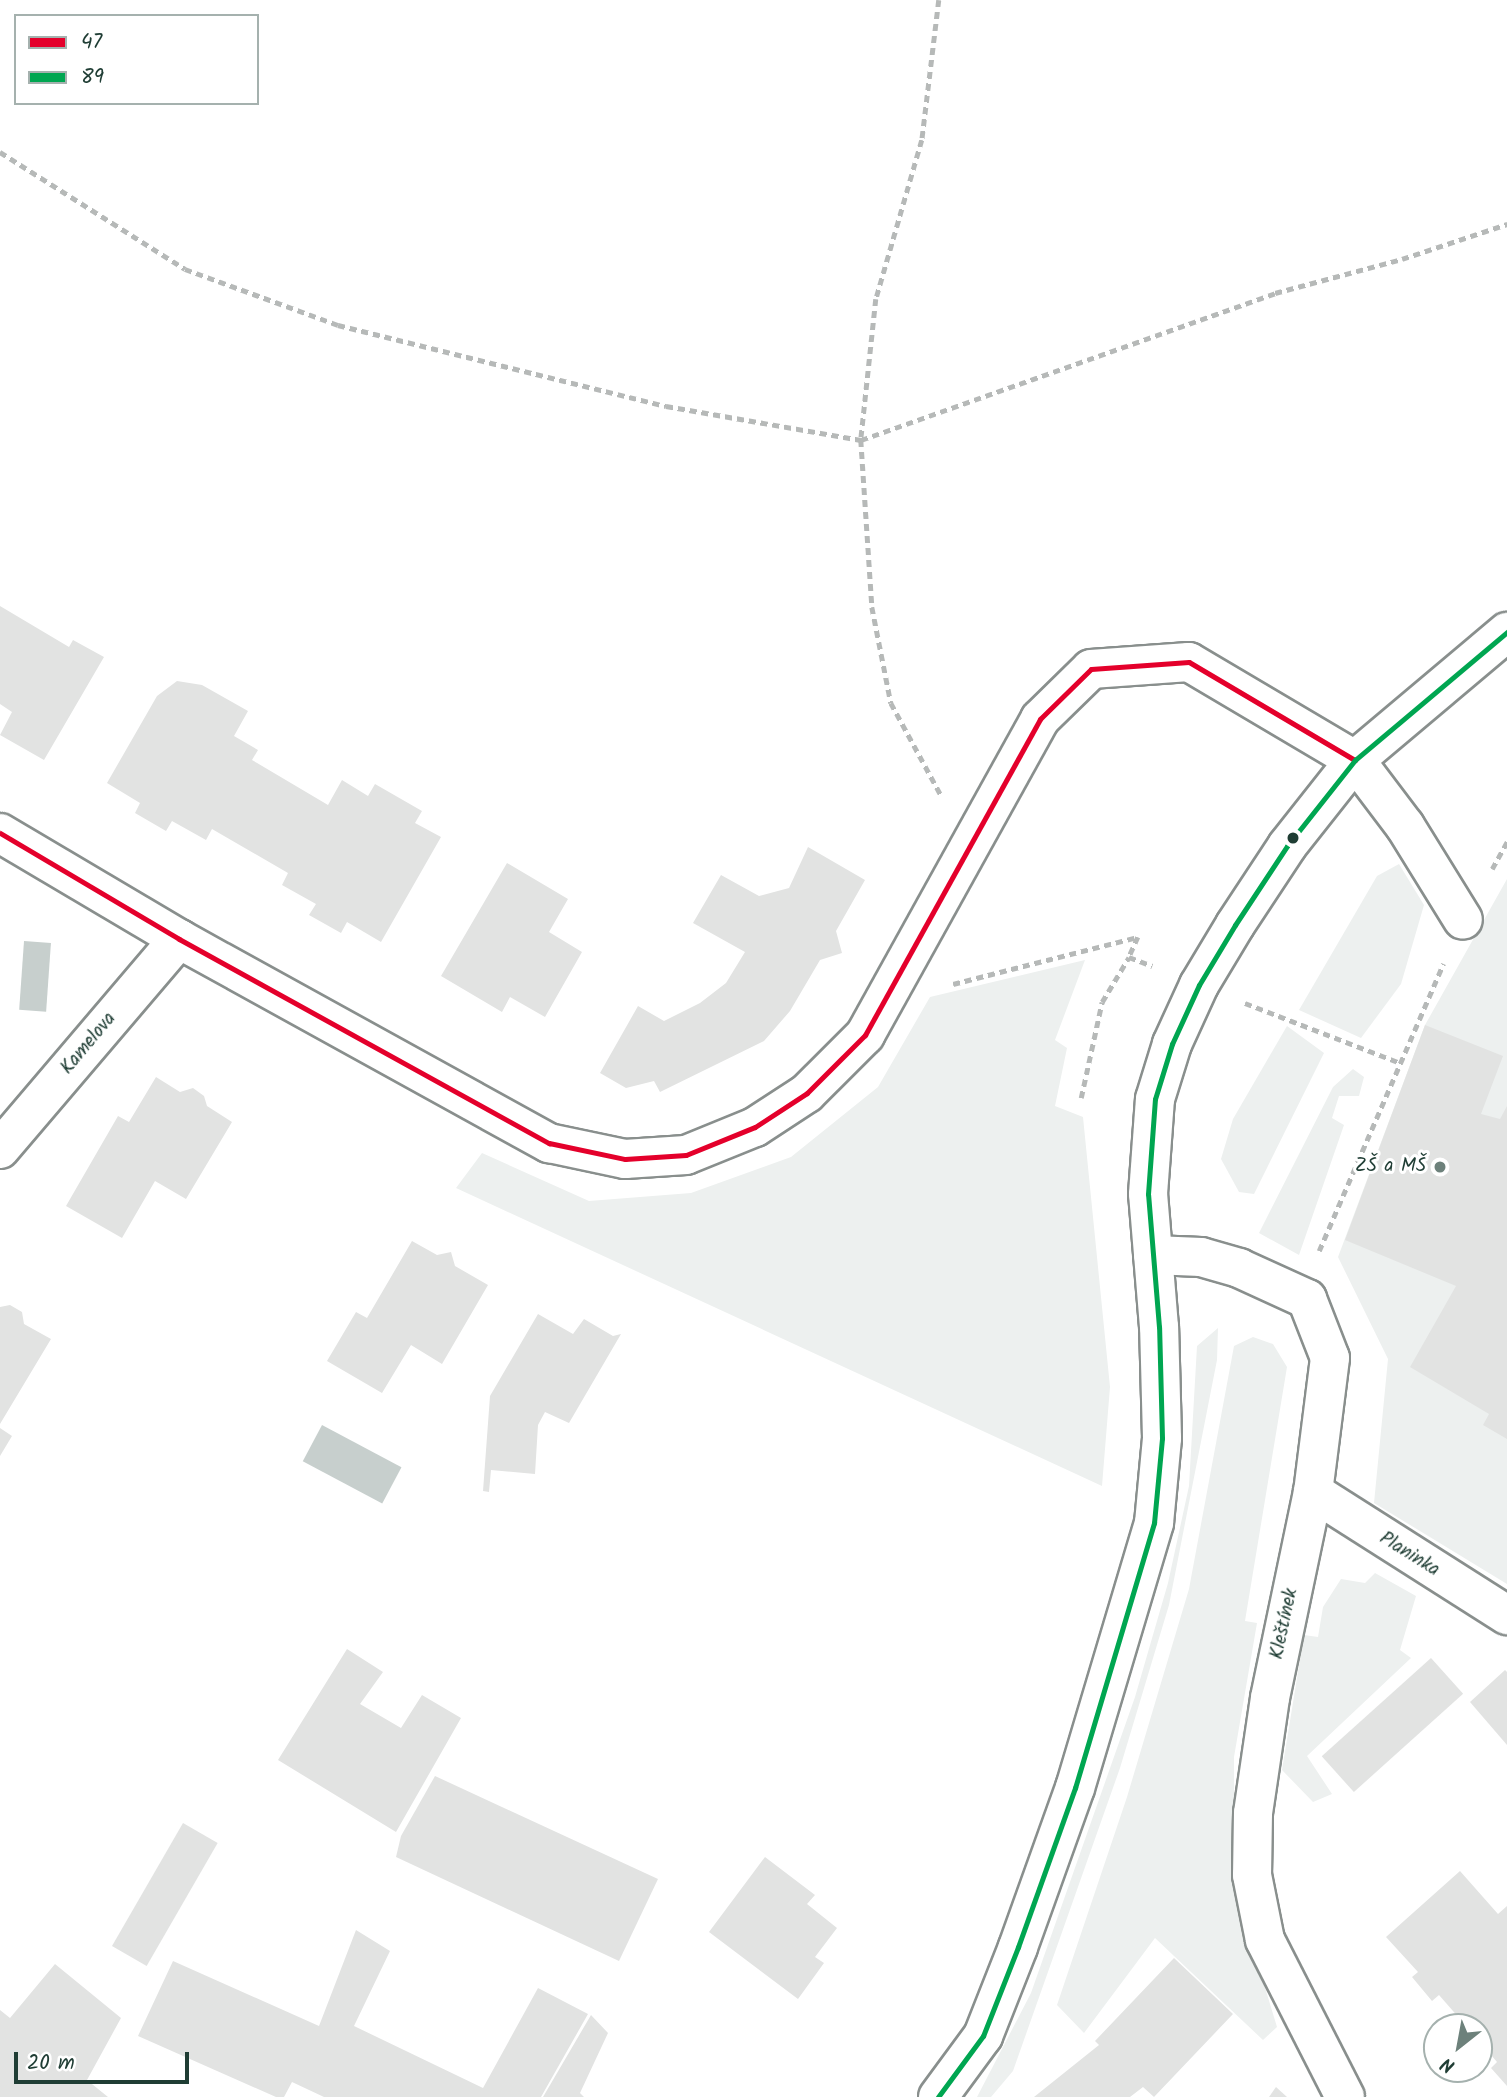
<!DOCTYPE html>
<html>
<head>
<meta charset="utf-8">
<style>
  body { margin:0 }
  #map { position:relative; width:1507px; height:2097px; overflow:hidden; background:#fff; font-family:Kalam,sans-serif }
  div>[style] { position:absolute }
  .built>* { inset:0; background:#edf0ef }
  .water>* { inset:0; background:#c7cfcd; transform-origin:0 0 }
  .building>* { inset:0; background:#e2e3e2; transform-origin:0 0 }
  .path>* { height:4.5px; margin-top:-2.25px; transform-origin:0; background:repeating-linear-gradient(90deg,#b6b9b8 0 7px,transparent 0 12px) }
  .roads { filter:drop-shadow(2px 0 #898f8d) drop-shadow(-2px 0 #898f8d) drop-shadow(0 2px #898f8d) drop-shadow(0 -2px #898f8d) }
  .minor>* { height:38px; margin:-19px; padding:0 19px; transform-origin:19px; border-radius:19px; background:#fff }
  .bus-1>* { height:5px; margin:-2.5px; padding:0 2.5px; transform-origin:2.5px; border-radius:2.5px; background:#e4002b }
  .bus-2>* { height:5px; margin:-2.5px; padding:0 2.5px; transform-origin:2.5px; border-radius:2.5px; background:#00a651 }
  .dots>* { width:19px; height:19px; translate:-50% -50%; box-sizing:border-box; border:4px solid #fff; border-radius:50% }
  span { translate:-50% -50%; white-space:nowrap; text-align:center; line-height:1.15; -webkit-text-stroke:6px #fff; paint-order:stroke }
  .street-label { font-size:19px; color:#1f3d34 }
  .poi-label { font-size:19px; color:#1f3d34 }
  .right { translate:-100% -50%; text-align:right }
  .legend { position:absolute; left:14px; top:14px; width:245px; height:91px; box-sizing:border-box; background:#fff; border:2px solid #a5b1ae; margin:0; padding:9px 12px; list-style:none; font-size:21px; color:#1f3d34 }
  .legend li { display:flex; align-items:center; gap:14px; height:35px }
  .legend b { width:35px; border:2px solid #a5b1ae }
  .north { position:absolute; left:1423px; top:2013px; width:70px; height:70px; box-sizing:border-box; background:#fff; border:2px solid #a5b1ae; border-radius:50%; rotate:211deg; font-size:19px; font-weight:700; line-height:28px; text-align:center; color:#1f3d34 }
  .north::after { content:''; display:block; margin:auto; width:24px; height:32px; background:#6d817b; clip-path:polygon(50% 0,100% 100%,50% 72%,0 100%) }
  .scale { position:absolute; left:14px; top:2052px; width:175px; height:32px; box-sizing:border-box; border:4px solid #1f3d34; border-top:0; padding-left:9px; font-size:21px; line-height:24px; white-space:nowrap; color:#1f3d34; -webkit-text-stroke:5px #fff; paint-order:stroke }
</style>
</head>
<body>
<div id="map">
  <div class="built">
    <i style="clip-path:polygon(1399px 864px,1424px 905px,1401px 984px,1361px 1038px,1299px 1010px,1377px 876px)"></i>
    <i style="clip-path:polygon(1507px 879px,1507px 1584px,1374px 1503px,1388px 1359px,1338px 1257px,1425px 1025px)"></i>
    <i style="clip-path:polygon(1085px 960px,1055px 1040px,1067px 1048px,1055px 1106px,1083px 1117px,1110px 1387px,1102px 1486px,456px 1188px,482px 1153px,589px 1201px,691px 1193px,791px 1157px,878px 1087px,930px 997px)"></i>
    <i style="clip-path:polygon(1287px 1026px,1324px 1053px,1254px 1194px,1239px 1192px,1221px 1159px,1233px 1119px)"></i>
    <i style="clip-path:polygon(1353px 1069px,1364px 1077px,1359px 1096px,1339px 1096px,1332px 1118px,1344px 1125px,1299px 1255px,1259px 1233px,1333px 1087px)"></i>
    <i style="clip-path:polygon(1218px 1328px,1217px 1360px,1169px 1605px,1120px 1768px,1013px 2071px,991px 2097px,977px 2097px,1031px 1993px,1135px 1697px,1168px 1583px,1189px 1486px,1197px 1346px)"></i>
    <i style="clip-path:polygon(1253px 1337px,1273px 1344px,1287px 1367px,1245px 1621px,1257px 1623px,1234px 1757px,1234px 1886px,1277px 2027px,1263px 2040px,1155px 1938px,1084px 2033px,1057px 2005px,1127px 1797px,1189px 1589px,1234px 1346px)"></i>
    <i style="clip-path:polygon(1375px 1573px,1416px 1596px,1400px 1650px,1411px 1658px,1307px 1756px,1332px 1794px,1313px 1802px,1282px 1770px,1304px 1635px,1318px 1637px,1323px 1607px,1341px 1579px,1365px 1583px)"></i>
  </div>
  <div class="water">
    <i style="left:24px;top:941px;width:27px;height:69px;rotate:4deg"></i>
    <i style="left:322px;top:1425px;width:90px;height:41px;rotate:28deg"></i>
  </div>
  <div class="building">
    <i style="clip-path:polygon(0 606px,69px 647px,73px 640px,104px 657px,44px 760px,0 735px,12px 712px,0 704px)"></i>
    <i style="clip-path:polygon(177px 681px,202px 685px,248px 711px,234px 736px,258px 750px,252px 760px,328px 805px,342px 780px,368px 796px,375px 784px,422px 811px,415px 823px,441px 837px,381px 942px,347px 922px,341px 933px,309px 915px,316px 904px,282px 885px,288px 873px,212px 829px,206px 840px,172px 821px,166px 831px,135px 813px,140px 803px,107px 783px,157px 696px)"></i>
    <i style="clip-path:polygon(808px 847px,865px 880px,836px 931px,842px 953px,820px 960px,790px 1011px,764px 1041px,660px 1092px,654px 1081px,626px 1088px,600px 1073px,638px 1006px,664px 1021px,700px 1003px,726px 983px,745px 952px,693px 923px,721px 875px,759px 896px,789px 888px)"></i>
    <i style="clip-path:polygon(507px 863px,568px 899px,549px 932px,582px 952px,545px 1017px,510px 997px,502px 1012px,441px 976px)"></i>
    <i style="clip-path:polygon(1425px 1025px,1503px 1056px,1481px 1114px,1500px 1119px,1507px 1106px,1507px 1439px,1483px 1425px,1489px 1414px,1410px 1367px,1456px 1286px,1345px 1240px)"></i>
    <i style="clip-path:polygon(156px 1077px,180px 1092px,193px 1088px,204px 1096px,207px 1106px,232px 1122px,186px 1199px,155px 1181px,122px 1238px,66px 1206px,118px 1116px,129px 1122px)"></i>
    <i style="clip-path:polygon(412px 1241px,437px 1255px,451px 1252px,455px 1266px,488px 1285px,442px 1364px,411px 1345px,382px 1393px,327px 1361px,356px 1312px,367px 1318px)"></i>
    <i style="clip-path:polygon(10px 1305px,22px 1312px,24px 1324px,51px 1339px,0 1424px,0 1307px)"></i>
    <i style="clip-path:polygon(538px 1314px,573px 1334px,584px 1319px,613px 1336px,621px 1334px,569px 1423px,545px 1412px,538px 1425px,535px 1474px,491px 1470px,489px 1492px,483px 1491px,490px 1396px)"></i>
    <i style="clip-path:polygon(0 1428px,12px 1436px,0 1456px)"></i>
    <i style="clip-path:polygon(347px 1649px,383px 1672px,360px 1704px,401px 1728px,422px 1695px,461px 1718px,396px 1832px,278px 1760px)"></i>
    <i style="left:1431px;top:1658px;width:48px;height:147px;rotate:48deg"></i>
    <i style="clip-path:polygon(1505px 1670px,1507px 1672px,1507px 1745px,1470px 1702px)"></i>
    <i style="clip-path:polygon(435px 1776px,658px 1879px,619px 1961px,396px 1857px,401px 1836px)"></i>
    <i style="left:183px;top:1823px;width:40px;height:142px;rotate:30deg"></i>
    <i style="clip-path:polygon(765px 1857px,815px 1895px,807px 1904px,837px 1928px,815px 1957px,824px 1963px,798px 1999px,709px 1932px)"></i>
    <i style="clip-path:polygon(1460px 1871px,1498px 1914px,1507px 1906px,1507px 2086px,1491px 2068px,1497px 2062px,1479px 2041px,1479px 2027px,1467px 2027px,1439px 1995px,1432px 2001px,1412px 1977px,1418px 1972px,1386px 1937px)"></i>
    <i style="clip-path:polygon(356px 1930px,390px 1951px,354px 2026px,483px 2088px,538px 1988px,588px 2014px,541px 2097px,324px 2097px,292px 2082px,284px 2097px,276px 2097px,138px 2036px,173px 1961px,319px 2026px)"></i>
    <i style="clip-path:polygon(1174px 1958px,1233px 2014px,1154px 2097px,1143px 2087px,1130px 2097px,1034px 2097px,1099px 2045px,1095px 2041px)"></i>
    <i style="clip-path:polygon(55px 1964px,121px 2018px,87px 2080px,108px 2097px,0 2097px,0 2010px,10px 2018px)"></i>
    <i style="clip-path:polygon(591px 2015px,608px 2033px,580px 2093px,584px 2097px,543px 2097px)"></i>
    <i style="clip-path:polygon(1276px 2087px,1287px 2097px,1269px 2097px)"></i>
  </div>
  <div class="path">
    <i style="left:939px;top:0;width:141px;rotate:96.9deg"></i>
    <i style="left:922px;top:140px;width:166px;rotate:106.1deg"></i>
    <i style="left:876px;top:299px;width:142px;rotate:96.1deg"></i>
    <i style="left:861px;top:440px;width:167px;rotate:86.2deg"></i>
    <i style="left:872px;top:607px;width:98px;rotate:78.8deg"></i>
    <i style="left:891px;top:703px;width:105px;rotate:61.5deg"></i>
    <i style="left:0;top:152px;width:219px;rotate:32.3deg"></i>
    <i style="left:185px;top:269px;width:163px;rotate:20.1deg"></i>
    <i style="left:338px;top:325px;width:338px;rotate:13.9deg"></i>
    <i style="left:666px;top:406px;width:198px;rotate:9.9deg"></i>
    <i style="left:861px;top:440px;width:439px;rotate:-19.5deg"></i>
    <i style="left:1275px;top:293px;width:131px;rotate:-15deg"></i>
    <i style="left:1402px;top:259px;width:111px;rotate:-18.4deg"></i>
    <i style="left:1492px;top:869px;width:31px;rotate:-61deg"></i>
    <i style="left:953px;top:984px;width:191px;rotate:-14.3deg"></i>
    <i style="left:1138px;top:937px;width:22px;rotate:114deg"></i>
    <i style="left:1245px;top:1003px;width:164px;rotate:21.1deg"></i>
    <i style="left:1081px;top:1098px;width:98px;rotate:-77.7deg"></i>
    <i style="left:1102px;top:1002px;width:52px;rotate:-59deg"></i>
    <i style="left:1129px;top:957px;width:25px;rotate:21deg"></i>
    <i style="left:1319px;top:1251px;width:313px;rotate:-66.6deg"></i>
  </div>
  <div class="roads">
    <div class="minor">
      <i style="left:0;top:833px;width:208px;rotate:30.6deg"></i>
      <i style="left:179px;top:939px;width:423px;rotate:28.9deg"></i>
      <i style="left:549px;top:1143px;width:78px;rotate:11.9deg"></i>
      <i style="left:625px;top:1159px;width:61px;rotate:-3.8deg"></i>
      <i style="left:686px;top:1155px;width:74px;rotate:-22.1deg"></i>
      <i style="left:755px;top:1127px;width:62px;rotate:-33.2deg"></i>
      <i style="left:807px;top:1093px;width:82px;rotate:-45deg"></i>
      <i style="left:865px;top:1035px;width:361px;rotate:-61deg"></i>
      <i style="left:1040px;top:719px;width:71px;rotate:-44.4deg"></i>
      <i style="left:1091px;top:669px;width:98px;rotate:-4.1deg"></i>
      <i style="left:1189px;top:662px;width:193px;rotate:30.6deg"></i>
      <i style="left:1355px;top:760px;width:83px;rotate:52.9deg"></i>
      <i style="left:1405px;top:826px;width:110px;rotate:58.3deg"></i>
      <i style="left:0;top:1149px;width:276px;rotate:-49.6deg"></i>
      <i style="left:1153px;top:1255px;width:48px;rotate:2.4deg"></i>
      <i style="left:1201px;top:1257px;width:40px;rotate:16deg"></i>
      <i style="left:1239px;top:1268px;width:75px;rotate:24.5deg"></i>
      <i style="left:1307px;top:1299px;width:63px;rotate:68.7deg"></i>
      <i style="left:1330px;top:1358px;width:135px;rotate:97.2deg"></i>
      <i style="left:1313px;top:1492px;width:210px;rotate:101.8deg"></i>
      <i style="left:1270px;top:1698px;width:116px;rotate:98.4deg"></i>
      <i style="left:1253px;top:1813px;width:62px;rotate:90.9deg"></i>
      <i style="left:1252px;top:1875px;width:66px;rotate:78.7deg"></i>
      <i style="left:1265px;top:1940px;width:176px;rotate:63deg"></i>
      <i style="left:1313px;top:1492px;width:230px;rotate:32.4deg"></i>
      <i style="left:938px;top:2097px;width:76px;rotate:-53.6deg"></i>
      <i style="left:983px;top:2036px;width:96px;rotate:-68.5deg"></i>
      <i style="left:1018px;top:1947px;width:169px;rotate:-70.3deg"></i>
      <i style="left:1075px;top:1788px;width:277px;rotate:-73.4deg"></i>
      <i style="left:1154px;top:1523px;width:85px;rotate:-84.6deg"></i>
      <i style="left:1162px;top:1438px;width:111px;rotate:-91.5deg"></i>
      <i style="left:1159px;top:1327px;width:133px;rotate:-94.7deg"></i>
      <i style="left:1148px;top:1194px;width:95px;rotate:-85.8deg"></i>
      <i style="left:1155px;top:1099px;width:58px;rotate:-72.8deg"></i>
      <i style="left:1172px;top:1044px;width:65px;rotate:-65.4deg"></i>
      <i style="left:1199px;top:985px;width:70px;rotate:-59deg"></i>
      <i style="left:1235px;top:925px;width:95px;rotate:-56.6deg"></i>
      <i style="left:1287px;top:846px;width:110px;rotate:-51.7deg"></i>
      <i style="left:1355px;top:760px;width:199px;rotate:-40.1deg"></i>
    </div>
  </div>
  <div class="bus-1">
    <i style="left:0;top:833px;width:208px;rotate:30.6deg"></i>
    <i style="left:179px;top:939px;width:423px;rotate:28.9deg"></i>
    <i style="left:549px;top:1143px;width:78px;rotate:11.9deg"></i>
    <i style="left:625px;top:1159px;width:61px;rotate:-3.8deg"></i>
    <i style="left:686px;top:1155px;width:74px;rotate:-22.1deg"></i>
    <i style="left:755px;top:1127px;width:62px;rotate:-33.2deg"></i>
    <i style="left:807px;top:1093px;width:82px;rotate:-45deg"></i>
    <i style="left:865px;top:1035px;width:361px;rotate:-61deg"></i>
    <i style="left:1040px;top:719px;width:71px;rotate:-44.4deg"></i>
    <i style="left:1091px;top:669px;width:98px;rotate:-4.1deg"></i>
    <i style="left:1189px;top:662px;width:193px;rotate:30.6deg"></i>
  </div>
  <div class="bus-2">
    <i style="left:938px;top:2097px;width:76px;rotate:-53.6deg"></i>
    <i style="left:983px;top:2036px;width:96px;rotate:-68.5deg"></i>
    <i style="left:1018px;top:1947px;width:169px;rotate:-70.3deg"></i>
    <i style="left:1075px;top:1788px;width:277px;rotate:-73.4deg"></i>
    <i style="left:1154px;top:1523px;width:85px;rotate:-84.6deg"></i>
    <i style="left:1162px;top:1438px;width:111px;rotate:-91.5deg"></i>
    <i style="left:1159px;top:1327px;width:133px;rotate:-94.7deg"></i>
    <i style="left:1148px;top:1194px;width:95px;rotate:-85.8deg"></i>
    <i style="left:1155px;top:1099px;width:58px;rotate:-72.8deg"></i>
    <i style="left:1172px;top:1044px;width:65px;rotate:-65.4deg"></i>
    <i style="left:1199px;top:985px;width:70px;rotate:-59deg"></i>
    <i style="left:1235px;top:925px;width:95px;rotate:-56.6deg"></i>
    <i style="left:1287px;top:846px;width:110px;rotate:-51.7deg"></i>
    <i style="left:1355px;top:760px;width:199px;rotate:-40.1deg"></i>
  </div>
  <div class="dots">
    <i style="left:1293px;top:838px;background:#1f3d34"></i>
    <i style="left:1440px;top:1167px;background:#6d817b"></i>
  </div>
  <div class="street-label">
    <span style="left:89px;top:1044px;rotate:-50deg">Kamelova</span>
    <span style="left:1409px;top:1555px;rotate:32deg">Planinka</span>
    <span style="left:1285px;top:1624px;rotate:-78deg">Kleštínek</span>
  </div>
  <div class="poi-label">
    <span class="right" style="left:1426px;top:1167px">ZŠ a MŠ</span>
  </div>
  <ul class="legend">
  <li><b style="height:9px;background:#e4002b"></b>47</li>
  <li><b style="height:9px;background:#00a651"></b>89</li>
  </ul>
  <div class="north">N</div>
  <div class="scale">20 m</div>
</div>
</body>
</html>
